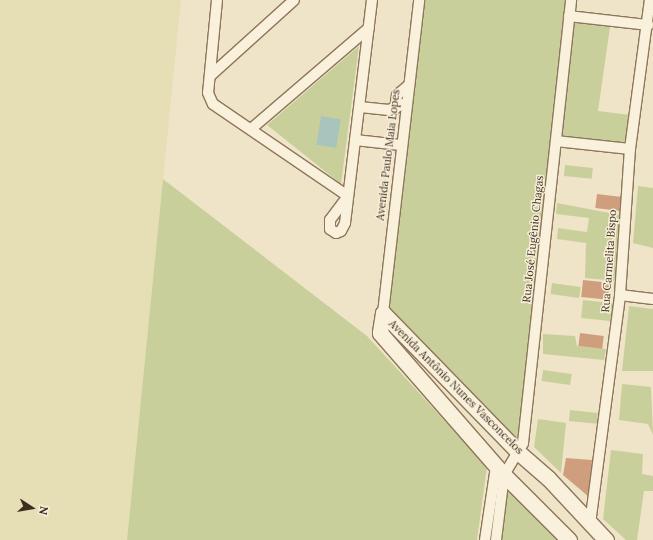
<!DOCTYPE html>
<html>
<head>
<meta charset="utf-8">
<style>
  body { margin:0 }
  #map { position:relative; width:653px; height:540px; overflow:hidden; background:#f0e4c8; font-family:Lora,serif }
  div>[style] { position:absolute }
  .farmland>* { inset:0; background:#e6deb5 }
  .green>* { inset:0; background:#c9cf9b; transform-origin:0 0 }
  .water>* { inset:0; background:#a9c4bc; transform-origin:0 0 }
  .building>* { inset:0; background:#cf9f7d; transform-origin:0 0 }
  .roads { filter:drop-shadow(1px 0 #8d765c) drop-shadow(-1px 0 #8d765c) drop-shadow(0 1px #8d765c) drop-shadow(0 -1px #8d765c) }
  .street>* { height:10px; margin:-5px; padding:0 5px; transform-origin:5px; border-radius:5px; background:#faf1dc }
  .secondary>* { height:15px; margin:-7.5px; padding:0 7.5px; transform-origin:7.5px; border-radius:7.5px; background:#faf1dc }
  span { translate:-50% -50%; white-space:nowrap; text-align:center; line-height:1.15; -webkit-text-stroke:3px #f7eed8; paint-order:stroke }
  .street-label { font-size:11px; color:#3d2e20 }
  .north { position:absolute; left:12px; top:488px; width:40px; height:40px; -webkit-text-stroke:3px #f7eed8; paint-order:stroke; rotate:102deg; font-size:11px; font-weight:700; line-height:16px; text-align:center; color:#3d2e20 }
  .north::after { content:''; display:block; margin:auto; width:14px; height:18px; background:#3d2e20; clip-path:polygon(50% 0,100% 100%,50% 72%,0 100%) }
</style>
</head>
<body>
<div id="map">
  <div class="farmland">
    <i style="clip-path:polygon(0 0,181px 0,127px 540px,0 540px)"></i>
  </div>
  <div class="green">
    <i style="clip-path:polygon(419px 0,571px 0,558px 129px,575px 21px,610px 27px,598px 111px,630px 115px,630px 149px,556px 141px,518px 452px,383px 313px)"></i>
    <i style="clip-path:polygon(359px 46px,341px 184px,267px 125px)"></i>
    <i style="left:565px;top:165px;width:28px;height:11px;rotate:6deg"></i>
    <i style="clip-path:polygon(163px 179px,367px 336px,487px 467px,477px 540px,127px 540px)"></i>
    <i style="clip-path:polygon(638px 186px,653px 188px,653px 248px,633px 243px)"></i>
    <i style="clip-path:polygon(557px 203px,620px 215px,616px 281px,585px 278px,586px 243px,557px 239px,558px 228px,587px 232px,589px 218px,556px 214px)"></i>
    <i style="left:552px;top:283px;width:29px;height:11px;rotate:8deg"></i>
    <i style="left:583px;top:300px;width:31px;height:18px;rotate:6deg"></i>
    <i style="clip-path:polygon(629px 306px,653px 309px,653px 371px,622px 371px)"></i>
    <i style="clip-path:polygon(543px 334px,575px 336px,577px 346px,606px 349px,604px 360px,543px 354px)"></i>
    <i style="left:543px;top:370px;width:29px;height:11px;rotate:8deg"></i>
    <i style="clip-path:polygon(622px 384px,651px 387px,653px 435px,648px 424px,619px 420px)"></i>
    <i style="left:570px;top:410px;width:28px;height:11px;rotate:6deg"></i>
    <i style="clip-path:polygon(538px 419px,566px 423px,561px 473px,534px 447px)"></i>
    <i style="clip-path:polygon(611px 450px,643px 454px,642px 474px,653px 476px,653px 491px,644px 491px,637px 540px,626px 540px,603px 519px)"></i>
    <i style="clip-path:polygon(504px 475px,570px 540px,496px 540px)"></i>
  </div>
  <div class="water">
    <i style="left:321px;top:116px;width:20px;height:29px;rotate:9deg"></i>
  </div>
  <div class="building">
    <i style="left:597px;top:194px;width:25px;height:14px;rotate:7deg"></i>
    <i style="left:583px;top:280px;width:27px;height:17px;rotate:6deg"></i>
    <i style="left:580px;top:333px;width:24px;height:13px;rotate:7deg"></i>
    <i style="clip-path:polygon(566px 458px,592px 460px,589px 497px,563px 475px)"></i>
  </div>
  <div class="roads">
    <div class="street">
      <i style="left:217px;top:0;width:93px;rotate:95.5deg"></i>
      <i style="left:208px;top:93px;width:12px;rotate:66deg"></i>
      <i style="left:213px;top:104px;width:163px;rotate:34.3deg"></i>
      <i style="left:569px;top:16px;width:80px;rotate:6.5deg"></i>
      <i style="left:210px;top:76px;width:113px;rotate:-42.1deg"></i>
      <i style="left:360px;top:107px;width:29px;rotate:6deg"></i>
      <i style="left:389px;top:110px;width:18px;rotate:-22deg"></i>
      <i style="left:395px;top:109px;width:14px;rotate:-82deg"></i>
      <i style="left:397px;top:95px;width:16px;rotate:-40deg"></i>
      <i style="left:251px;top:129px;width:155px;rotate:-40.6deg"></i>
      <i style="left:355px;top:140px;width:46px;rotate:6.2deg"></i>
      <i style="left:556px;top:141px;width:74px;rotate:6.2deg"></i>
      <i style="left:348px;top:196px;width:30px;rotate:127deg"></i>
      <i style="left:330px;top:220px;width:9px;rotate:90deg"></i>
      <i style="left:330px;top:229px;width:7px;rotate:34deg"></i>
      <i style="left:336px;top:233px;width:5px;rotate:-22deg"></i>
      <i style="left:341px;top:231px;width:9px;rotate:-63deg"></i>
      <i style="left:345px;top:223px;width:225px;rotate:-83.1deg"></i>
      <i style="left:620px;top:295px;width:33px;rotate:7deg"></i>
      <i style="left:383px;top:313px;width:315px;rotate:-83.4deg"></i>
      <i style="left:590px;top:524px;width:231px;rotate:-82.5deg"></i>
      <i style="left:620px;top:295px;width:146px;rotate:-86.1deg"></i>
      <i style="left:630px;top:149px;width:150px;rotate:-82.4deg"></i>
      <i style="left:485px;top:540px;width:75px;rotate:-81.5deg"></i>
      <i style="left:496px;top:540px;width:65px;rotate:-83deg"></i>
      <i style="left:504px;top:475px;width:37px;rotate:-59deg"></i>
      <i style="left:523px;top:443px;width:446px;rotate:-83.8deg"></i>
    </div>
    <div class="secondary">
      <i style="left:383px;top:313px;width:194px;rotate:45.8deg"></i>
      <i style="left:518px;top:452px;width:40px;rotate:41deg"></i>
      <i style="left:548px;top:478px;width:85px;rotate:46.9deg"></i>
      <i style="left:383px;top:313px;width:20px;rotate:99deg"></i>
      <i style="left:380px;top:333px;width:189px;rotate:48.9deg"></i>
      <i style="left:504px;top:475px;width:92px;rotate:45deg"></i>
    </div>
  </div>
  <div class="street-label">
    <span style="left:388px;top:155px;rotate:-83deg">Avenida Paulo Maia Lopes</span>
    <span style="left:533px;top:239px;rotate:-84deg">Rua José Eugênio Chagas</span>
    <span style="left:609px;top:261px;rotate:-86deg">Rua Carmelita Bispo</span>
    <span style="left:456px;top:387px;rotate:45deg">Avenida Antônio Nunes Vasconcelos</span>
  </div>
  <div class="north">N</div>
</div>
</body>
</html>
